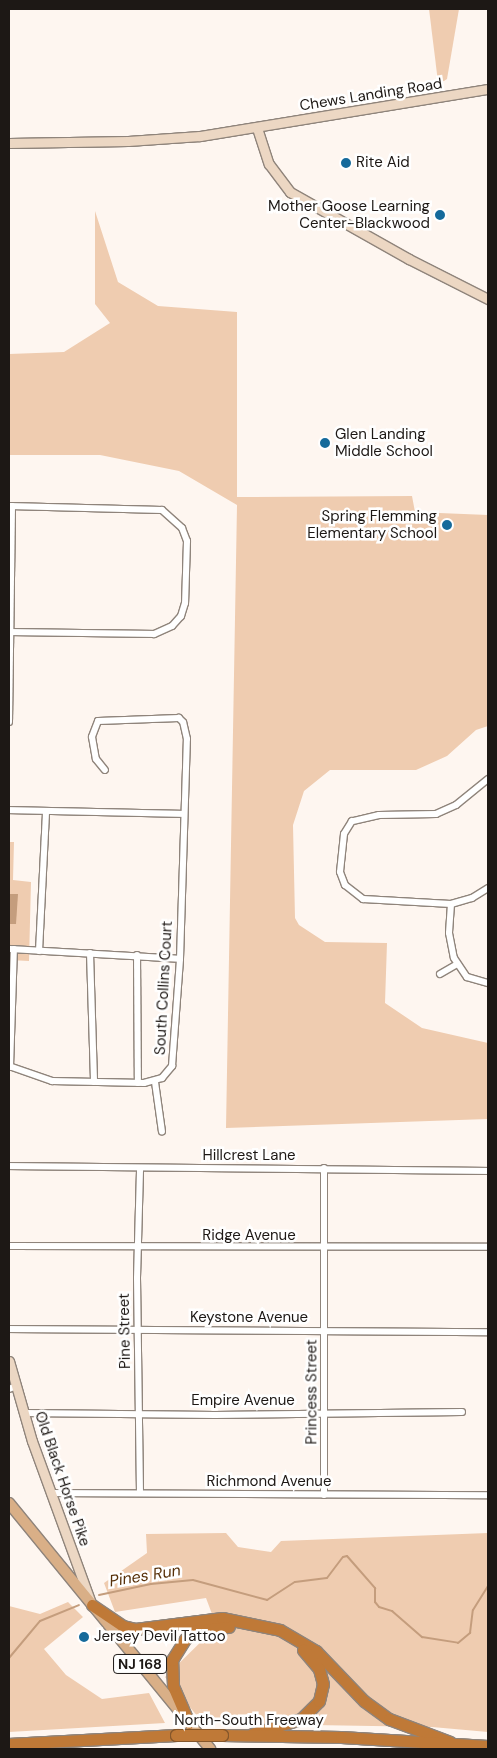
<!DOCTYPE html>
<html>
<head>
<meta charset="utf-8">
<style>
  body { margin:0 }
  #map { position:relative; width:497px; height:1758px; overflow:hidden; background:#fef6f0; font-family:"DM Sans",sans-serif }
  div>[style] { position:absolute }
  .green>* { inset:0; background:#efccb0 }
  .water>* { inset:0; background:#c49d7d }
  .stream>* { height:2px; margin:-1px; padding:0 1px; transform-origin:1px; border-radius:1px; background:#c49d7d }
  .roads { filter:drop-shadow(1px 0 #8f847b) drop-shadow(-1px 0 #8f847b) drop-shadow(0 1px #8f847b) drop-shadow(0 -1px #8f847b) }
  .street>* { height:6px; margin:-3px; padding:0 3px; transform-origin:3px; border-radius:3px; background:#fff }
  .secondary>* { height:9px; margin:-4.5px; padding:0 4.5px; transform-origin:4.5px; border-radius:4.5px; background:#ecd7c3 }
  .primary>* { height:10px; margin:-5px; padding:0 5px; transform-origin:5px; border-radius:5px; background:#d9af87 }
  .highway>* { height:11px; margin:-5.5px; padding:0 5.5px; transform-origin:5.5px; border-radius:5.5px; background:#bf7937 }
  .bridges { filter:drop-shadow(1px 0 #86572b) drop-shadow(-1px 0 #86572b) drop-shadow(0 1px #86572b) drop-shadow(0 -1px #86572b) }
  .highway-bridge>* { height:11px; margin:-5.5px; padding:0 5.5px; transform-origin:5.5px; border-radius:5.5px; background:#bf7937 }
  .dots>* { width:14px; height:14px; translate:-50% -50%; box-sizing:border-box; border:2px solid #fff; border-radius:50% }
  span { translate:-50% -50%; white-space:nowrap; text-align:center; line-height:1.15; -webkit-text-stroke:5px #fff; paint-order:stroke }
  .shield-label span { padding:1px 4px; background:#fff; border:1px solid; border-radius:4px; -webkit-text-stroke-width:0 }
  .shield-label { font-size:14px; color:#1d1815; font-weight:700 }
  .street-label { font-size:15px; color:#1d1815 }
  .poi-label { font-size:15px; color:#1d1815 }
  .left { translate:0 -50%; text-align:left }
  .right { translate:-100% -50%; text-align:right }
  .water-label { font-size:16px; color:#573009; font-style:italic }
  .frame { position:absolute; inset:0; border:10px solid #1d1815; pointer-events:none }
</style>
</head>
<body>
<div id="map">
  <div class="green">
    <i style="clip-path:polygon(429px 9px,459px 9px,447px 79px,444px 81px,438px 82px)"></i>
    <i style="clip-path:polygon(95px 211px,118px 282px,158px 306px,237px 312px,237px 497px,412px 496px,415px 512px,488px 515px,488px 726px,476px 730px,447px 756px,416px 770px,330px 770px,304px 791px,293px 825px,295px 918px,299px 925px,325px 942px,387px 943px,385px 1003px,422px 1028px,488px 1043px,488px 1119px,226px 1128px,237px 505px,179px 471px,100px 455px,9px 455px,9px 354px,64px 352px,110px 323px,95px 304px)"></i>
    <i style="clip-path:polygon(9px 842px,14px 842px,13px 880px,31px 882px,29px 961px,9px 960px)"></i>
    <i style="clip-path:polygon(226px 1533px,238px 1547px,271px 1552px,281px 1541px,488px 1533px,488px 1732px,432px 1727px,203px 1723px,165px 1677px,211px 1632px,212px 1614px,206px 1598px,115px 1612px,104px 1583px,147px 1553px,146px 1534px)"></i>
    <i style="clip-path:polygon(68px 1602px,83px 1617px,44px 1649px,66px 1675px,102px 1699px,149px 1693px,165px 1723px,9px 1732px,9px 1606px,40px 1614px)"></i>
  </div>
  <div class="water">
    <i style="clip-path:polygon(9px 894px,18px 894px,16px 924px,9px 924px)"></i>
  </div>
  <div class="stream">
    <i style="left:99px;top:1595px;width:53px;rotate:-11.9deg"></i>
    <i style="left:151px;top:1584px;width:42px;rotate:-5.4deg"></i>
    <i style="left:193px;top:1580px;width:77px;rotate:15.1deg"></i>
    <i style="left:267px;top:1600px;width:33px;rotate:-33deg"></i>
    <i style="left:295px;top:1582px;width:32px;rotate:-7deg"></i>
    <i style="left:327px;top:1578px;width:26px;rotate:-53deg"></i>
    <i style="left:343px;top:1557px;width:4px;rotate:-14deg"></i>
    <i style="left:347px;top:1556px;width:43px;rotate:48.8deg"></i>
    <i style="left:375px;top:1588px;width:14px;rotate:90deg"></i>
    <i style="left:375px;top:1602px;width:6px;rotate:51deg"></i>
    <i style="left:379px;top:1607px;width:14px;rotate:17deg"></i>
    <i style="left:392px;top:1611px;width:40px;rotate:41deg"></i>
    <i style="left:422px;top:1637px;width:36px;rotate:9deg"></i>
    <i style="left:458px;top:1643px;width:16px;rotate:-40deg"></i>
    <i style="left:470px;top:1633px;width:23px;rotate:-83deg"></i>
    <i style="left:473px;top:1610px;width:28px;rotate:-58deg"></i>
    <i style="left:9px;top:1658px;width:48px;rotate:-50deg"></i>
    <i style="left:40px;top:1621px;width:42px;rotate:-22.3deg"></i>
  </div>
  <div class="roads">
    <div class="street">
      <i style="left:9px;top:506px;width:153px;rotate:1.5deg"></i>
      <i style="left:162px;top:510px;width:27px;rotate:42deg"></i>
      <i style="left:182px;top:528px;width:14px;rotate:69deg"></i>
      <i style="left:187px;top:541px;width:62px;rotate:91.8deg"></i>
      <i style="left:185px;top:603px;width:14px;rotate:107deg"></i>
      <i style="left:181px;top:616px;width:13px;rotate:132deg"></i>
      <i style="left:172px;top:626px;width:20px;rotate:156deg"></i>
      <i style="left:154px;top:634px;width:143px;rotate:-179.2deg"></i>
      <i style="left:9px;top:722px;width:216px;rotate:-89.2deg"></i>
      <i style="left:488px;top:779px;width:41px;rotate:140.9deg"></i>
      <i style="left:456px;top:805px;width:22px;rotate:156deg"></i>
      <i style="left:436px;top:814px;width:57px;rotate:179deg"></i>
      <i style="left:379px;top:815px;width:28px;rotate:167deg"></i>
      <i style="left:352px;top:821px;width:15px;rotate:122deg"></i>
      <i style="left:344px;top:834px;width:38px;rotate:96deg"></i>
      <i style="left:340px;top:872px;width:14px;rotate:69deg"></i>
      <i style="left:345px;top:885px;width:23px;rotate:38deg"></i>
      <i style="left:363px;top:899px;width:88px;rotate:3.3deg"></i>
      <i style="left:451px;top:904px;width:22px;rotate:-16deg"></i>
      <i style="left:472px;top:898px;width:19px;rotate:-32deg"></i>
      <i style="left:9px;top:810px;width:175px;rotate:1.3deg"></i>
      <i style="left:451px;top:904px;width:29px;rotate:94deg"></i>
      <i style="left:449px;top:933px;width:25px;rotate:79deg"></i>
      <i style="left:454px;top:958px;width:23px;rotate:56deg"></i>
      <i style="left:467px;top:977px;width:22px;rotate:16deg"></i>
      <i style="left:9px;top:949px;width:171px;rotate:3.3deg"></i>
      <i style="left:39px;top:951px;width:140px;rotate:-87.1deg"></i>
      <i style="left:90px;top:953px;width:129px;rotate:88.2deg"></i>
      <i style="left:137px;top:955px;width:128px;rotate:89.6deg"></i>
      <i style="left:440px;top:974px;width:20px;rotate:-30deg"></i>
      <i style="left:9px;top:1066px;width:46px;rotate:19.2deg"></i>
      <i style="left:52px;top:1081px;width:92px;rotate:1.2deg"></i>
      <i style="left:144px;top:1083px;width:19px;rotate:-16deg"></i>
      <i style="left:162px;top:1078px;width:16px;rotate:-50deg"></i>
      <i style="left:172px;top:1066px;width:107px;rotate:-85.7deg"></i>
      <i style="left:180px;top:959px;width:220px;rotate:-88.2deg"></i>
      <i style="left:187px;top:739px;width:17px;rotate:-103deg"></i>
      <i style="left:183px;top:722px;width:6px;rotate:-135deg"></i>
      <i style="left:179px;top:718px;width:81px;rotate:177.9deg"></i>
      <i style="left:98px;top:721px;width:17px;rotate:111deg"></i>
      <i style="left:92px;top:737px;width:22px;rotate:80deg"></i>
      <i style="left:96px;top:759px;width:14px;rotate:51deg"></i>
      <i style="left:10px;top:1067px;width:118px;rotate:-88.1deg"></i>
      <i style="left:155px;top:1082px;width:50px;rotate:82deg"></i>
      <i style="left:9px;top:1166px;width:479px;rotate:0.6deg"></i>
      <i style="left:324px;top:1168px;width:327px;rotate:90deg"></i>
      <i style="left:9px;top:1246px;width:479px;rotate:0.1deg"></i>
      <i style="left:9px;top:1329px;width:479px;rotate:0.4deg"></i>
      <i style="left:9px;top:1389px;width:8px;rotate:-23deg"></i>
      <i style="left:24px;top:1413px;width:191px;rotate:0.6deg"></i>
      <i style="left:215px;top:1415px;width:247px;rotate:-0.7deg"></i>
      <i style="left:50px;top:1493px;width:438px;rotate:0.3deg"></i>
      <i style="left:140px;top:1493px;width:215px;rotate:-90.8deg"></i>
      <i style="left:137px;top:1278px;width:110px;rotate:-88.4deg"></i>
    </div>
    <div class="secondary">
      <i style="left:257px;top:128px;width:38px;rotate:72deg"></i>
      <i style="left:269px;top:164px;width:35px;rotate:53deg"></i>
      <i style="left:290px;top:192px;width:137px;rotate:29.4deg"></i>
      <i style="left:409px;top:259px;width:89px;rotate:26.9deg"></i>
      <i style="left:9px;top:143px;width:119px;rotate:-1deg"></i>
      <i style="left:128px;top:141px;width:72px;rotate:-4deg"></i>
      <i style="left:200px;top:136px;width:292px;rotate:-9.3deg"></i>
      <i style="left:9px;top:1361px;width:83px;rotate:74deg"></i>
      <i style="left:32px;top:1441px;width:169px;rotate:70deg"></i>
    </div>
    <div class="primary">
      <i style="left:9px;top:1503px;width:318px;rotate:50.7deg"></i>
    </div>
    <div class="highway">
      <i style="left:92px;top:1605px;width:37px;rotate:34deg"></i>
      <i style="left:123px;top:1626px;width:12px;rotate:14deg"></i>
      <i style="left:135px;top:1629px;width:88px;rotate:-7.2deg"></i>
      <i style="left:222px;top:1618px;width:59px;rotate:11.7deg"></i>
      <i style="left:280px;top:1630px;width:42px;rotate:30.3deg"></i>
      <i style="left:316px;top:1651px;width:69px;rotate:46.2deg"></i>
      <i style="left:364px;top:1701px;width:31px;rotate:36deg"></i>
      <i style="left:389px;top:1719px;width:65px;rotate:20.7deg"></i>
      <i style="left:189px;top:1723px;width:40px;rotate:-113.4deg"></i>
      <i style="left:173px;top:1686px;width:26px;rotate:-92deg"></i>
      <i style="left:172px;top:1660px;width:25px;rotate:-58deg"></i>
      <i style="left:185px;top:1639px;width:13px;rotate:-39deg"></i>
      <i style="left:195px;top:1631px;width:34px;rotate:-7deg"></i>
      <i style="left:252px;top:1734px;width:51px;rotate:-17deg"></i>
      <i style="left:301px;top:1719px;width:25px;rotate:-45deg"></i>
      <i style="left:319px;top:1701px;width:17px;rotate:-77deg"></i>
      <i style="left:323px;top:1684px;width:16px;rotate:-105deg"></i>
      <i style="left:319px;top:1669px;width:25px;rotate:-130deg"></i>
      <i style="left:222px;top:1735px;width:119px;rotate:1deg"></i>
      <i style="left:341px;top:1737px;width:147px;rotate:3.5deg"></i>
      <i style="left:9px;top:1744px;width:167px;rotate:-3.1deg"></i>
    </div>
  </div>
  <div class="bridges">
    <div class="highway-bridge">
      <i style="left:176px;top:1735px;width:46px"></i>
    </div>
  </div>
  <div class="dots">
    <i style="left:346px;top:163px;background:#156a9b"></i>
    <i style="left:440px;top:215px;background:#156a9b"></i>
    <i style="left:325px;top:443px;background:#156a9b"></i>
    <i style="left:447px;top:525px;background:#156a9b"></i>
    <i style="left:84px;top:1637px;background:#156a9b"></i>
  </div>
  <div class="shield-label">
    <span style="left:140px;top:1664px">NJ 168</span>
  </div>
  <div class="street-label">
    <span style="left:371px;top:95px;rotate:-9deg">Chews Landing Road</span>
    <span style="left:164px;top:988px;rotate:-87deg">South Collins Court</span>
    <span style="left:249px;top:1156px">Hillcrest Lane</span>
    <span style="left:249px;top:1236px">Ridge Avenue</span>
    <span style="left:249px;top:1318px">Keystone Avenue</span>
    <span style="left:125px;top:1331px;rotate:-91deg">Pine Street</span>
    <span style="left:312px;top:1392px;rotate:-90deg">Princess Street</span>
    <span style="left:243px;top:1401px">Empire Avenue</span>
    <span style="left:62px;top:1479px;rotate:71deg">Old Black Horse Pike</span>
    <span style="left:269px;top:1482px">Richmond Avenue</span>
    <span style="left:249px;top:1721px">North-South Freeway</span>
  </div>
  <div class="poi-label">
    <span class="left" style="left:356px;top:163px">Rite Aid</span>
    <span class="right" style="left:430px;top:215px">Mother Goose Learning<br>Center-Blackwood</span>
    <span class="left" style="left:335px;top:443px">Glen Landing<br>Middle School</span>
    <span class="right" style="left:437px;top:525px">Spring Flemming<br>Elementary School</span>
    <span class="left" style="left:94px;top:1637px">Jersey Devil Tattoo</span>
  </div>
  <div class="water-label">
    <span style="left:145px;top:1576px;rotate:-9deg">Pines Run</span>
  </div>
  <div class="frame"></div>
</div>
</body>
</html>
